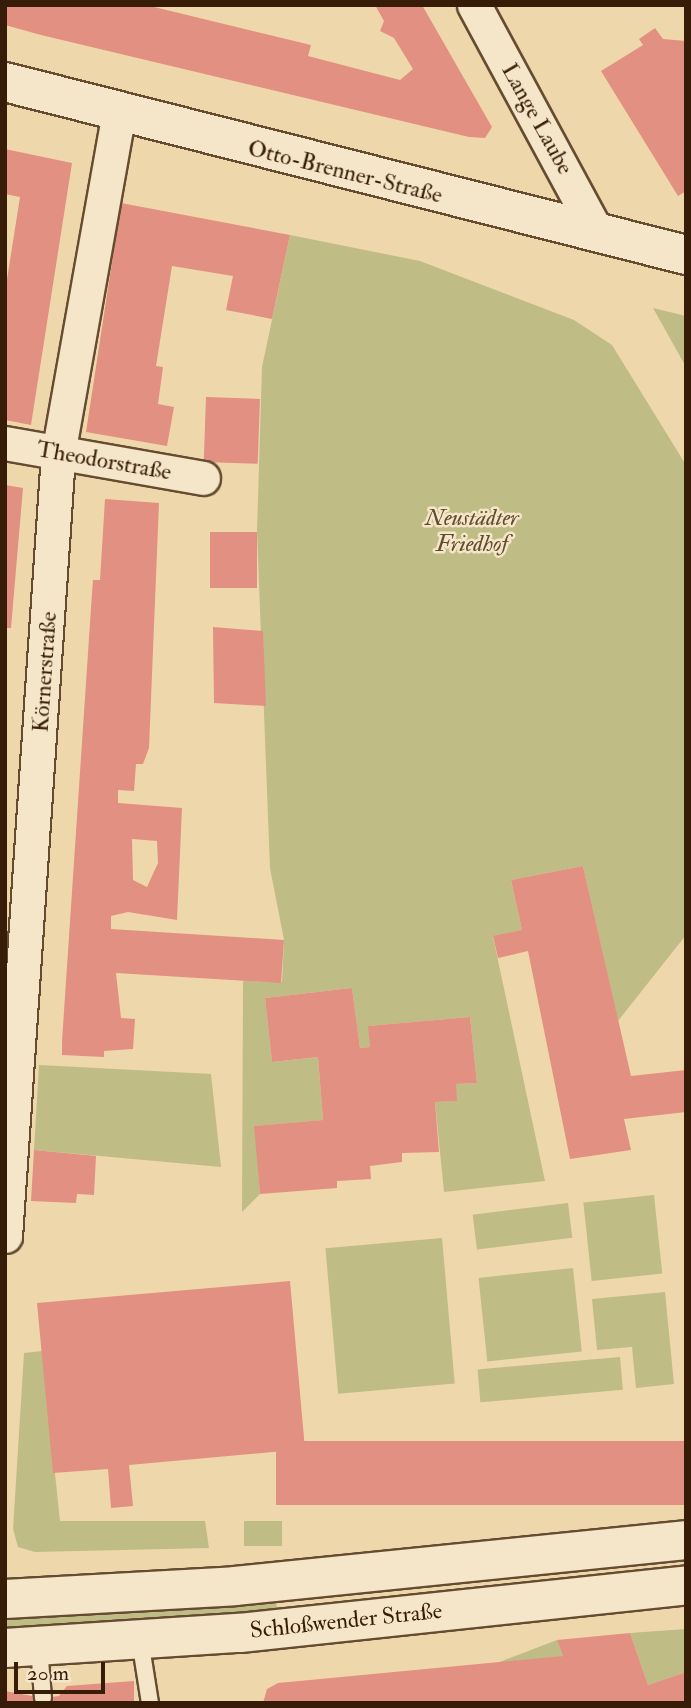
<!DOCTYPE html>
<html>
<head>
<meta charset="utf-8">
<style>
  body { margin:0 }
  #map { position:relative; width:691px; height:1708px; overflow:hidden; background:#efd7ac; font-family:"IM FELL Double Pica",serif }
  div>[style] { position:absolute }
  .green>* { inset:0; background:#c0bc85; transform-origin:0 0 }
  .building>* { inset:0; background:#e29082; transform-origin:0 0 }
  .roads { filter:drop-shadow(2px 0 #654c31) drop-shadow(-2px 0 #654c31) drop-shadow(0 2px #654c31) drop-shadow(0 -2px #654c31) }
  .lane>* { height:16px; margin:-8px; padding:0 8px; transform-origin:8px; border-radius:8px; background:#f5e5c9 }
  .street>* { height:33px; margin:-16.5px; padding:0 16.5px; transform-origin:16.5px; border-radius:16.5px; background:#f5e5c9 }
  .secondary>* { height:38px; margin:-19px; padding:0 19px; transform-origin:19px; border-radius:19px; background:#f5e5c9 }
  span { translate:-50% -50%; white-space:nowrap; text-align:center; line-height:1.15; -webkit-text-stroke:5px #f5e5c9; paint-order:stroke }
  .street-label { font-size:23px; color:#371d08 }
  .park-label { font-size:23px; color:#604d2e; font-style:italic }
  .frame { position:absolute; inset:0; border:7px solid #371d08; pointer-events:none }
  .scale { position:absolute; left:14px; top:1662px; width:91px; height:32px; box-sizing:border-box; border:4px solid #371d08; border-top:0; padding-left:9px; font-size:21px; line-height:24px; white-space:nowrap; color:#371d08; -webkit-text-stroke:5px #f5e5c9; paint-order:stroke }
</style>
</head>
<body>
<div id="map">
  <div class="green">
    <i style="clip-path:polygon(290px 235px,420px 261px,574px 320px,612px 345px,686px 465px,686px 935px,618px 1021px,583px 866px,511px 880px,522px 930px,493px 937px,545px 1181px,444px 1192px,435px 1102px,456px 1101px,456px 1084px,477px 1083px,470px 1017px,369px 1026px,370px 1047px,360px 1048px,352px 988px,265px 998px,272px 1062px,318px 1057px,323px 1120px,255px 1126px,260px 1194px,242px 1212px,243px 981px,282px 982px,284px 940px,270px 868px,257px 532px,262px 367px)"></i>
    <i style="clip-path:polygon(653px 308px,686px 316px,686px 367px)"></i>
    <i style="clip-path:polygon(39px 1065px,211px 1074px,221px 1167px,34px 1150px)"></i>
    <i style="left:654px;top:1195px;width:79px;height:71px;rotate:84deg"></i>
    <i style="left:568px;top:1203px;width:35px;height:96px;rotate:83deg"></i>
    <i style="left:442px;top:1238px;width:146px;height:117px;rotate:85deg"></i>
    <i style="left:573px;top:1268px;width:84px;height:95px;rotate:84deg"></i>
    <i style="clip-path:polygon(665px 1292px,674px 1384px,636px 1388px,632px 1347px,597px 1350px,592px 1299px)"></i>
    <i style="clip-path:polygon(42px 1351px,60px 1521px,205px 1521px,209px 1548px,35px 1552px,18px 1547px,13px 1529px,24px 1353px)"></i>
    <i style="left:620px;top:1357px;width:33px;height:143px;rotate:85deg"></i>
    <i style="left:244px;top:1521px;width:38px;height:25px"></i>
    <i style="clip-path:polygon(276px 1601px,277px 1608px,208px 1616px,5px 1632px,5px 1614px)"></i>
    <i style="clip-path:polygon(686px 1629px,686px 1672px,648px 1685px,630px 1633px)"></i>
    <i style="left:557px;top:1640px;width:17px;height:283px;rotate:69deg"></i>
  </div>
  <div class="building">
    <i style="clip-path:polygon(5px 5px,146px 5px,311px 45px,308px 56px,400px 80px,413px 69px,394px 38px,380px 31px,384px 21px,375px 5px,422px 5px,492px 127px,485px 138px,469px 137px,41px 35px,5px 25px)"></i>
    <i style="clip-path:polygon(655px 28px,663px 39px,686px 41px,686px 191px,678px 196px,601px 71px,643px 45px,639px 39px)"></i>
    <i style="clip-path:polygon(5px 149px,72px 163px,31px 425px,5px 420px,5px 292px,20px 197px,5px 194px)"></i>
    <i style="clip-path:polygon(121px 203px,290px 235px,272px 319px,226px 310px,233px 276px,172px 266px,156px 366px,163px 367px,158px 404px,174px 407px,167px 446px,86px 432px)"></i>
    <i style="left:206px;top:397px;width:54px;height:65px;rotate:2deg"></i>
    <i style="clip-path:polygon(5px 485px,23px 488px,11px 628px,5px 628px)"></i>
    <i style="clip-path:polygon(evenodd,105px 499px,159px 503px,149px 748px,143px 764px,136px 764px,134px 791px,118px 790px,118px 803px,182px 808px,177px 920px,128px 912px,111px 916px,111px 929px,284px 940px,281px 983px,116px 973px,121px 1018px,135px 1019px,133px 1049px,104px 1051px,104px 1057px,62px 1055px,62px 1041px,92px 593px,93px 580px,100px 580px,105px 499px,132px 839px,157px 841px,158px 863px,147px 887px,133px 880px,132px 839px)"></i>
    <i style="left:257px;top:532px;width:56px;height:47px;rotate:90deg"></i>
    <i style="clip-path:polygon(213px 627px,263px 631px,266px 706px,214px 703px)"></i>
    <i style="clip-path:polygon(583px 866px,631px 1076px,686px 1070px,686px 1112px,624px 1119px,631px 1150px,570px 1159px,528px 951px,498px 958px,493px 936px,522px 930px,511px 880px)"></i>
    <i style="clip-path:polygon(352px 988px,360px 1048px,370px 1047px,368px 1026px,470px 1017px,477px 1083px,456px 1084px,457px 1101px,435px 1102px,439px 1152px,402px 1153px,402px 1162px,370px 1166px,371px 1179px,337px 1181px,337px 1188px,260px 1194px,254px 1126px,323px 1120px,318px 1057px,272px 1062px,265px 998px)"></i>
    <i style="clip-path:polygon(34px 1150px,96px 1156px,94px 1195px,77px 1194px,76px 1203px,31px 1201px)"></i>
    <i style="clip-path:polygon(290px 1281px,305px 1449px,129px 1465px,133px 1506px,111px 1508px,108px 1469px,53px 1473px,37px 1303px)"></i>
    <i style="left:686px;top:1441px;width:64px;height:410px;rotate:90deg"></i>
    <i style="clip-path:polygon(630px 1633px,648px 1685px,686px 1672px,686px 1703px,263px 1703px,267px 1689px,278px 1683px,563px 1656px,557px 1640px)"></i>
    <i style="clip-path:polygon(134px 1681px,134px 1703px,5px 1703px,5px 1691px,43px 1698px,59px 1696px,67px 1686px)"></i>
  </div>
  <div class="roads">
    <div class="lane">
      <i style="left:140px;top:1640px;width:64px;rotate:81deg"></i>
      <i style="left:39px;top:1647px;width:51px;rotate:85.5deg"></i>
    </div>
    <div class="street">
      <i style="left:474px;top:5px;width:260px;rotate:61.6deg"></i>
      <i style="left:5px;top:443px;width:201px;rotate:10deg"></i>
      <i style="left:5px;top:1236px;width:784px;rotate:-86.12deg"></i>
      <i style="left:58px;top:454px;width:347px;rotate:-79.9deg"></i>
    </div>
    <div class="secondary">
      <i style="left:5px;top:82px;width:703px;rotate:14.25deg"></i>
      <i style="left:5px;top:1599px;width:230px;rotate:-3.2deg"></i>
      <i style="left:235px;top:1586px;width:453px;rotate:-5.8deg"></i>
      <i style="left:5px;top:1648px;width:235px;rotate:-3.7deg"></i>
      <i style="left:240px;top:1633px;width:449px;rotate:-6.1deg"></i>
    </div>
  </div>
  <div class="street-label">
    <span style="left:537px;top:119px;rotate:61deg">Lange Laube</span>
    <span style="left:345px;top:172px;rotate:14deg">Otto-Brenner-Straße</span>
    <span style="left:104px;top:461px;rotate:10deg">Theodorstraße</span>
    <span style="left:45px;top:672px;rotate:-86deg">Körnerstraße</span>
    <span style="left:346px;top:1621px;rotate:-6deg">Schloßwender Straße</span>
  </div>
  <div class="park-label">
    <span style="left:472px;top:531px">Neustädter<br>Friedhof</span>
  </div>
  <div class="frame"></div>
  <div class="scale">20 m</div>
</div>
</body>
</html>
